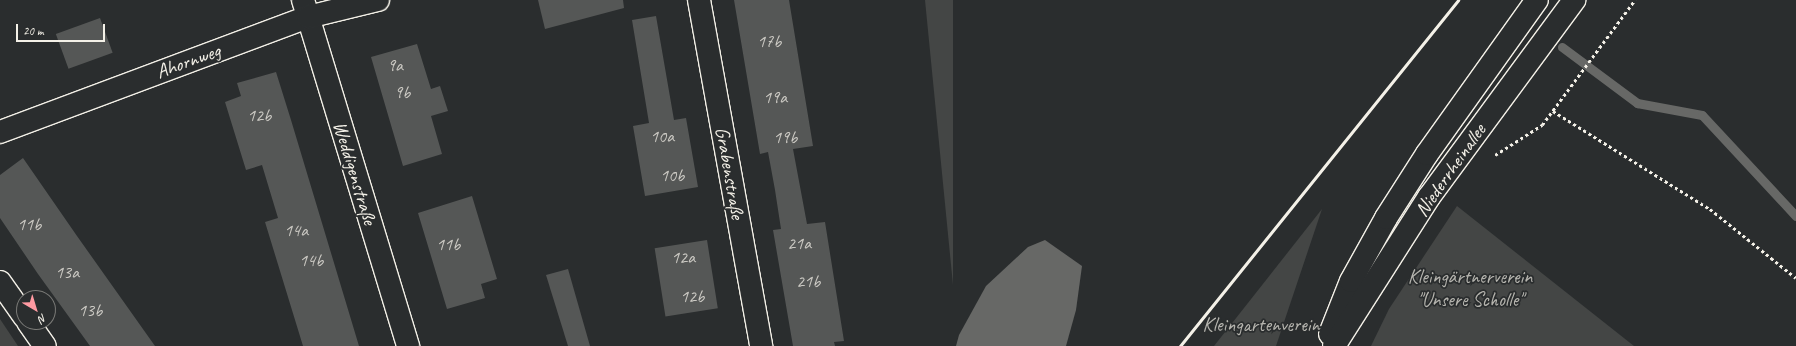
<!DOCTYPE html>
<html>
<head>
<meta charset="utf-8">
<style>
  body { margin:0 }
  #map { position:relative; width:1796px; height:346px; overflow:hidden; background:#2a2d2e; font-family:Caveat,sans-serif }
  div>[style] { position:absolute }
  .green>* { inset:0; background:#444645 }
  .water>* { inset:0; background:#676866 }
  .stream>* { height:9px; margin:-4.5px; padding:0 4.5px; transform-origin:4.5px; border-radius:4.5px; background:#676866 }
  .building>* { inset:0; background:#555756; transform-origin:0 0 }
  .path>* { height:2.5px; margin-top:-1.25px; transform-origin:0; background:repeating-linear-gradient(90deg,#f4f1e8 0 3px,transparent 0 6px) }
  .roads { filter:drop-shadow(1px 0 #f4f1e8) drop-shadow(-1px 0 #f4f1e8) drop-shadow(0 1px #f4f1e8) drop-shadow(0 -1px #f4f1e8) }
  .minor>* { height:22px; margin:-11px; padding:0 11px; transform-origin:11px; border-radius:11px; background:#2a2d2e }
  .secondary>* { height:22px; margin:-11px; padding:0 11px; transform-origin:11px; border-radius:11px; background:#2a2d2e }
  .rail>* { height:3px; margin:-1.5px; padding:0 1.5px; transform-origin:1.5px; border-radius:1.5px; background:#f4f1e8 }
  span { translate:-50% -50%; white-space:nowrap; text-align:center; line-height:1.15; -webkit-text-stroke:3.5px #2a2d2e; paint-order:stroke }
  .number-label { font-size:18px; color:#cccac4 }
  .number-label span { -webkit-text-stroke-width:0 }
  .street-label { font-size:20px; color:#f4f1e8 }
  .park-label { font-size:20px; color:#b6b5af }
  .north { position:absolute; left:16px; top:290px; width:40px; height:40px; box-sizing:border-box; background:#2a2d2e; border:1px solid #7b7b78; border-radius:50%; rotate:142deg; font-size:11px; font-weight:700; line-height:16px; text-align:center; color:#f4f1e8 }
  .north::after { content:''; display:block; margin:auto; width:14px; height:18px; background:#ff9aa2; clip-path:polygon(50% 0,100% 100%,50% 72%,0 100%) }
  .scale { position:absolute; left:16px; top:24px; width:89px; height:18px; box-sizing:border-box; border:2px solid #f4f1e8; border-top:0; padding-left:5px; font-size:12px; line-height:14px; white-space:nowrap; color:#f4f1e8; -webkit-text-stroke:3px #2a2d2e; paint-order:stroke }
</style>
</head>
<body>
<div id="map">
  <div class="green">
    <i style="clip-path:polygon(925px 0,953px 0,953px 285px)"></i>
    <i style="clip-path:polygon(1457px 206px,1634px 346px,1371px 346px,1389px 309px)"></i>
    <i style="clip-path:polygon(1322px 209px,1276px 346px,1214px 346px)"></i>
    <i style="clip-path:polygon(0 319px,18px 346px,0 346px)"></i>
  </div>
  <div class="water">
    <i style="clip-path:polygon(1045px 240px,1082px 266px,1076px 310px,1066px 346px,956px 346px,959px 335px,986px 286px,1028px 247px)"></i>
  </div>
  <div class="stream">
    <i style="left:1562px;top:47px;width:94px;rotate:36.7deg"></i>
    <i style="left:1637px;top:103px;width:66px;rotate:10.5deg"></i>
    <i style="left:1702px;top:115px;width:138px;rotate:47.1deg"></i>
  </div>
  <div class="building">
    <i style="clip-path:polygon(538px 0,623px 0,624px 8px,545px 29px)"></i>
    <i style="clip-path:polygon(734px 0,789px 0,813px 146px,793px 149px,807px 224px,825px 222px,844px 341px,834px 342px,835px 346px,793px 346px,773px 230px,781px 229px,775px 190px,768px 152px,760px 154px)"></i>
    <i style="clip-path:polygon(656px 16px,674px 120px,686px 118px,698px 187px,645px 196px,633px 126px,649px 123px,632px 20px)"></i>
    <i style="left:100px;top:18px;width:37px;height:47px;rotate:70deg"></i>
    <i style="clip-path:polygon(417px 44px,431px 89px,440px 86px,448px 111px,431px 116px,442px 154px,403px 166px,371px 57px)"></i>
    <i style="clip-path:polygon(276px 72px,291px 120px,359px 346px,303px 346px,265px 222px,278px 218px,262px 165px,246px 170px,225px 102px,241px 96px,237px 83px)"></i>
    <i style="clip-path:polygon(23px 158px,77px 236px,155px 346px,90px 346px,38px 274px,0 218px,0 175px)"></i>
    <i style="clip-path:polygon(472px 196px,497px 279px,481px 284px,485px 298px,447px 309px,418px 213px)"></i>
    <i style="left:707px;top:240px;width:69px;height:53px;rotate:81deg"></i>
    <i style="clip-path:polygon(568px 269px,590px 346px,568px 346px,546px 275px)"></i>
  </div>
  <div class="path">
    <i style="left:1553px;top:111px;width:185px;rotate:32deg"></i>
    <i style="left:1710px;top:209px;width:110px;rotate:38.7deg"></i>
    <i style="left:1495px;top:155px;width:56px;rotate:-32.6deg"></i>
    <i style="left:1542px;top:125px;width:156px;rotate:-53.4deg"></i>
  </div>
  <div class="roads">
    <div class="minor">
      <i style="left:303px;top:0;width:362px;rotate:73.1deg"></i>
      <i style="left:699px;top:0;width:352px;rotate:79.8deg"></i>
      <i style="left:0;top:132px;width:329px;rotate:-20.5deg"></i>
      <i style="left:308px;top:17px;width:72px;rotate:-13.7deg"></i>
      <i style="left:0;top:282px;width:42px;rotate:54.8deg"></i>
      <i style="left:28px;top:322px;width:29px;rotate:55deg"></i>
    </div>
    <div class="secondary">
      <i style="left:1330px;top:334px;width:57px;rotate:-68.4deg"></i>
      <i style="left:1351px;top:281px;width:72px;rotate:-60.9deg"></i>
      <i style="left:1386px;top:218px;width:76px;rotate:-57.4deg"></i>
      <i style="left:1427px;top:154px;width:189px;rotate:-54.5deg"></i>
      <i style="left:1334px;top:346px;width:177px;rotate:-57.5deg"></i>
      <i style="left:1429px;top:197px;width:245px;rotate:-53.6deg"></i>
    </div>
  </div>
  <div class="rail">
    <i style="left:1180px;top:346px;width:444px;rotate:-51.2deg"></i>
  </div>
  <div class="number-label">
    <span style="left:769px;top:41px">17b</span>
    <span style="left:395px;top:65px">9a</span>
    <span style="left:402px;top:92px">9b</span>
    <span style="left:775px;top:97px">19a</span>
    <span style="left:259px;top:115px">12b</span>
    <span style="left:662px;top:136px">10a</span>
    <span style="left:785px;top:137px">19b</span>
    <span style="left:672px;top:175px">10b</span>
    <span style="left:29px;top:224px">11b</span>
    <span style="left:296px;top:230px">14a</span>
    <span style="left:799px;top:243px">21a</span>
    <span style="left:448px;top:244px">11b</span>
    <span style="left:683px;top:257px">12a</span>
    <span style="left:311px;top:260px">14b</span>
    <span style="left:67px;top:272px">13a</span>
    <span style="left:808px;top:281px">21b</span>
    <span style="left:692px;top:296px">12b</span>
    <span style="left:90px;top:310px">13b</span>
  </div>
  <div class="street-label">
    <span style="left:188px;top:61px;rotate:-20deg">Ahornweg</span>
    <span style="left:1450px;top:170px;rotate:-55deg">Niederrheinallee</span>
    <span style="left:355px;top:173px;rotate:73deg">Weddigenstraße</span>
    <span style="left:730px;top:173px;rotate:80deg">Grabenstraße</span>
  </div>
  <div class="park-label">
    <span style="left:1470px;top:288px">Kleingärtnerverein<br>"Unsere Scholle"</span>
    <span style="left:1261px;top:324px">Kleingartenverein</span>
  </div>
  <div class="north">N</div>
  <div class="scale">20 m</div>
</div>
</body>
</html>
